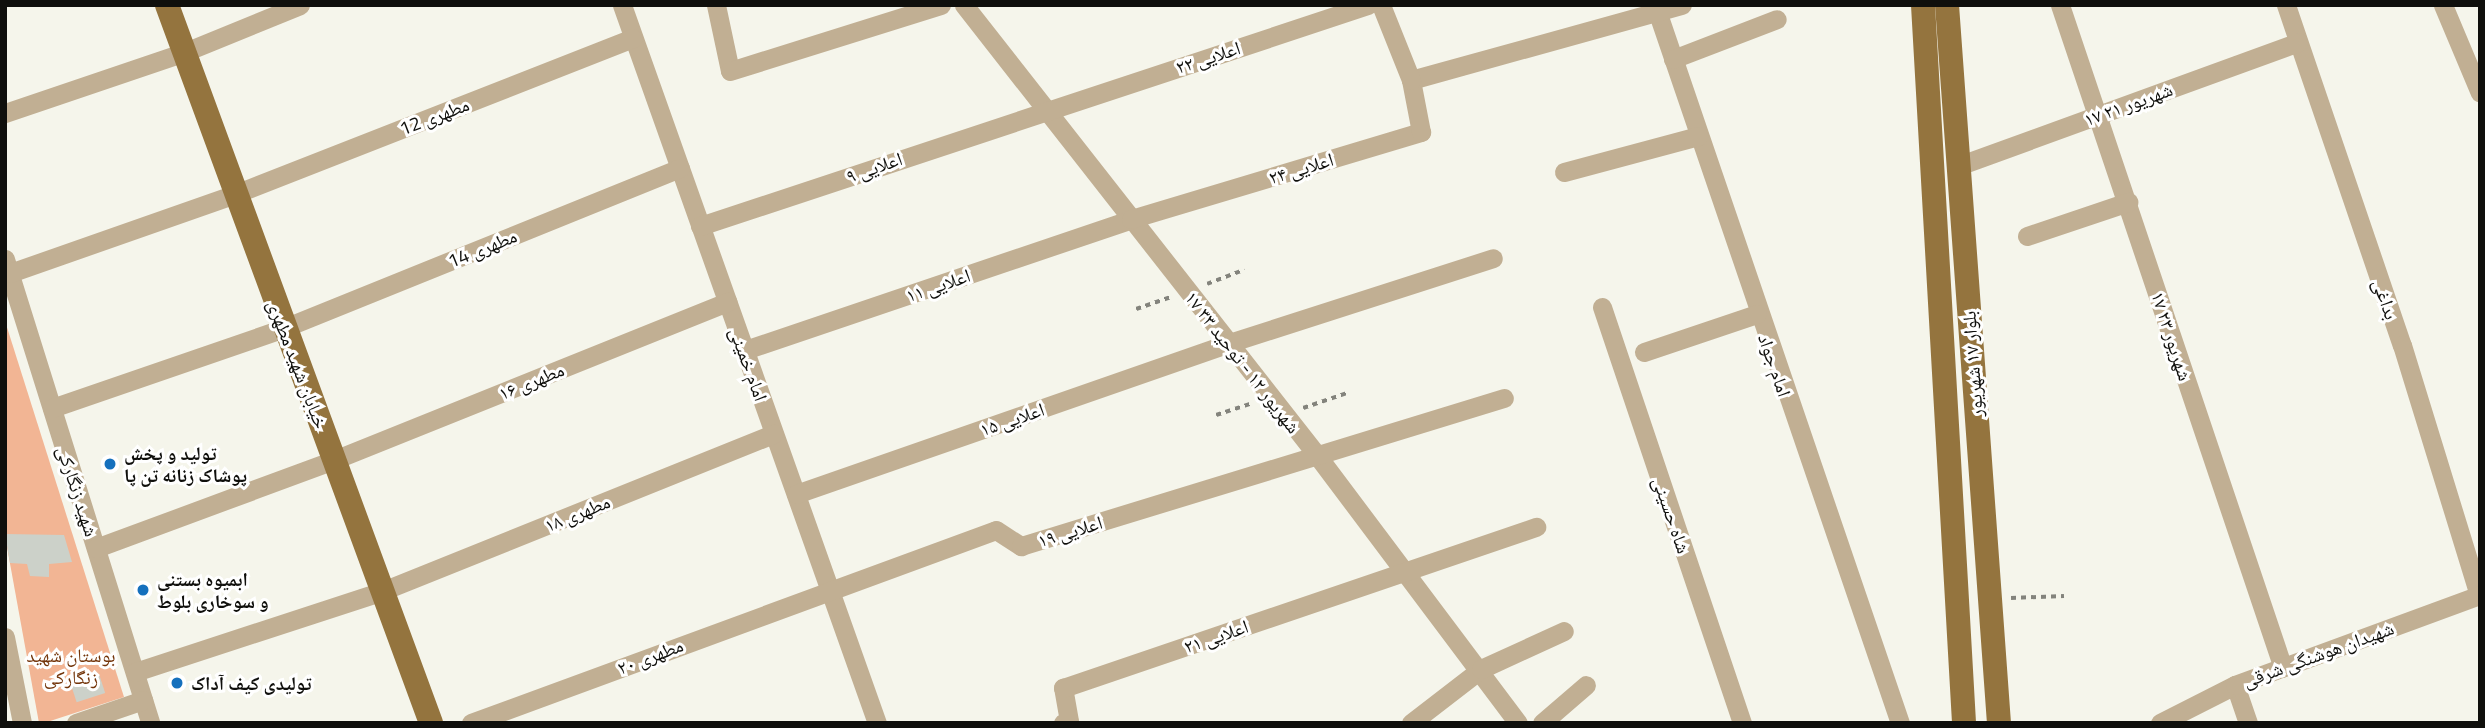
<!DOCTYPE html>
<html>
<head>
<meta charset="utf-8">
<style>
  body { margin:0 }
  #map { position:relative; width:2485px; height:728px; overflow:hidden; background:#f5f5eb; font-family:"Titillium Web","Noto Naskh Arabic",sans-serif }
  div>[style] { position:absolute }
  .green>* { inset:0; background:#f2b594 }
  .building>* { inset:0; background:#ccd1c9; transform-origin:0 0 }
  .path>* { height:3.5px; margin-top:-1.75px; transform-origin:0; background:repeating-linear-gradient(90deg,#83837c 0 5px,transparent 0 10px) }
  .minor>* { height:19px; margin:-9.5px; padding:0 9.5px; transform-origin:9.5px; border-radius:9.5px; background:#c1af93 }
  .major>* { height:24px; margin:-12px; padding:0 12px; transform-origin:12px; border-radius:12px; background:#94743e }
  .dots>* { width:19px; height:19px; translate:-50% -50%; box-sizing:border-box; border:4px solid #fff; border-radius:50% }
  span { translate:-50% -50%; white-space:nowrap; text-align:center; line-height:1.15; -webkit-text-stroke:6px #fff; paint-order:stroke }
  .street-label { font-size:19px; color:#0f0f0c }
  .poi-label { font-size:19px; color:#0f0f0c; font-weight:700 }
  .left { translate:0 -50%; text-align:left }
  .park-label { font-size:19px; color:#73350a }
  .frame { position:absolute; inset:0; border:7px solid #0f0f0c; pointer-events:none }
</style>
</head>
<body>
<div id="map">
  <div class="green">
    <i style="clip-path:polygon(5px 321px,124px 697px,44px 723px,39px 723px,5px 536px)"></i>
  </div>
  <div class="building">
    <i style="clip-path:polygon(5px 534px,64px 535px,72px 562px,49px 564px,49px 577px,30px 576px,27px 564px,10px 563px)"></i>
    <i style="left:99px;top:674px;width:20px;height:30px;rotate:72deg"></i>
  </div>
  <div class="path">
    <i style="left:1207px;top:284px;width:40px;rotate:-21deg"></i>
    <i style="left:1136px;top:309px;width:36px;rotate:-19deg"></i>
    <i style="left:1303px;top:408px;width:46px;rotate:-18.8deg"></i>
    <i style="left:1216px;top:415px;width:39px;rotate:-18deg"></i>
    <i style="left:2011px;top:598px;width:53px;rotate:-2.2deg"></i>
  </div>
  <div class="minor">
    <i style="left:622px;top:5px;width:762px;rotate:70.45deg"></i>
    <i style="left:716px;top:5px;width:67px;rotate:78deg"></i>
    <i style="left:730px;top:71px;width:221px;rotate:-17.4deg"></i>
    <i style="left:964px;top:5px;width:571px;rotate:51.9deg"></i>
    <i style="left:1316px;top:454px;width:336px;rotate:53.1deg"></i>
    <i style="left:1655px;top:5px;width:759px;rotate:71.16deg"></i>
    <i style="left:2060px;top:5px;width:699px;rotate:71.41deg"></i>
    <i style="left:2286px;top:5px;width:359px;rotate:71.2deg"></i>
    <i style="left:2402px;top:345px;width:262px;rotate:72.9deg"></i>
    <i style="left:2443px;top:5px;width:95px;rotate:67.2deg"></i>
    <i style="left:1673px;top:59px;width:111px;rotate:-21deg"></i>
    <i style="left:1411px;top:80px;width:281px;rotate:-15.5deg"></i>
    <i style="left:5px;top:113px;width:190px;rotate:-18.7deg"></i>
    <i style="left:185px;top:52px;width:124px;rotate:-22.2deg"></i>
    <i style="left:1958px;top:166px;width:362px;rotate:-20deg"></i>
    <i style="left:1564px;top:172px;width:139px;rotate:-15deg"></i>
    <i style="left:700px;top:226px;width:704px;rotate:-18.31deg"></i>
    <i style="left:2027px;top:236px;width:107px;rotate:-18.6deg"></i>
    <i style="left:5px;top:259px;width:486px;rotate:72.6deg"></i>
    <i style="left:10px;top:273px;width:238px;rotate:-19.3deg"></i>
    <i style="left:235px;top:194px;width:427px;rotate:-21.4deg"></i>
    <i style="left:1602px;top:307px;width:439px;rotate:71.4deg"></i>
    <i style="left:745px;top:350px;width:408px;rotate:-18.7deg"></i>
    <i style="left:1131px;top:219px;width:303px;rotate:-16.7deg"></i>
    <i style="left:1421px;top:132px;width:53px;rotate:-100.9deg"></i>
    <i style="left:1411px;top:80px;width:81px;rotate:-111.8deg"></i>
    <i style="left:1644px;top:352px;width:119px;rotate:-18.6deg"></i>
    <i style="left:52px;top:408px;width:245px;rotate:-19deg"></i>
    <i style="left:284px;top:328px;width:427px;rotate:-22deg"></i>
    <i style="left:796px;top:494px;width:459px;rotate:-19.2deg"></i>
    <i style="left:1229px;top:343px;width:277px;rotate:-17.8deg"></i>
    <i style="left:96px;top:548px;width:254px;rotate:-20.3deg"></i>
    <i style="left:334px;top:460px;width:424px;rotate:-21.9deg"></i>
    <i style="left:5px;top:637px;width:88px;rotate:78.8deg"></i>
    <i style="left:135px;top:672px;width:258px;rotate:-18.1deg"></i>
    <i style="left:380px;top:592px;width:424px;rotate:-21.9deg"></i>
    <i style="left:2235px;top:685px;width:40px;rotate:71.1deg"></i>
    <i style="left:76px;top:723px;width:71px;rotate:-18.9deg"></i>
    <i style="left:471px;top:723px;width:559px;rotate:-20.18deg"></i>
    <i style="left:996px;top:530px;width:30px;rotate:33deg"></i>
    <i style="left:1021px;top:546px;width:505px;rotate:-17.04deg"></i>
    <i style="left:1063px;top:723px;width:6px;rotate:-18deg"></i>
    <i style="left:1069px;top:721px;width:34px;rotate:-100deg"></i>
    <i style="left:1063px;top:688px;width:500px;rotate:-18.8deg"></i>
    <i style="left:1411px;top:723px;width:88px;rotate:-37.6deg"></i>
    <i style="left:1481px;top:669px;width:91px;rotate:-24.6deg"></i>
    <i style="left:1542px;top:723px;width:58px;rotate:-40.8deg"></i>
    <i style="left:2160px;top:723px;width:84px;rotate:-26.9deg"></i>
    <i style="left:2235px;top:685px;width:261px;rotate:-20.2deg"></i>
  </div>
  <div class="major">
    <i style="left:167px;top:5px;width:765px;rotate:69.81deg"></i>
    <i style="left:1923px;top:5px;width:719px;rotate:86.73deg"></i>
    <i style="left:1947px;top:5px;width:720px;rotate:85.86deg"></i>
  </div>
  <div class="dots">
    <i style="left:110px;top:464px;background:#1570bd"></i>
    <i style="left:143px;top:590px;background:#1570bd"></i>
    <i style="left:177px;top:683px;background:#1570bd"></i>
  </div>
  <div class="street-label">
    <span style="left:1208px;top:57px;rotate:-18deg">اعلایی ۲۲</span>
    <span style="left:2128px;top:104px;rotate:-20deg">۱۷ شهریور ۲۱</span>
    <span style="left:434px;top:116px;rotate:-21deg">مطهری 12</span>
    <span style="left:874px;top:167px;rotate:-19deg">اعلایی ۹</span>
    <span style="left:1301px;top:168px;rotate:-17deg">اعلایی ۲۴</span>
    <span style="left:482px;top:248px;rotate:-22deg">مطهری 14</span>
    <span style="left:938px;top:285px;rotate:-19deg">اعلایی ۱۱</span>
    <span style="left:2386px;top:299px;rotate:71deg">بداغی</span>
    <span style="left:2172px;top:336px;rotate:72deg">۱۷ شهریور ۲۳</span>
    <span style="left:1243px;top:362px;rotate:52deg">۱۷ شهریور ۱۲ - توحید ۳۳</span>
    <span style="left:298px;top:364px;rotate:69deg">خیابان شهید مطهری</span>
    <span style="left:749px;top:364px;rotate:70deg">امام خمینی</span>
    <span style="left:1972px;top:364px;rotate:-94deg">بلوار ۱۷ شهریور</span>
    <span style="left:1775px;top:365px;rotate:71deg">امام جواد</span>
    <span style="left:531px;top:381px;rotate:-22deg">مطهری ۱۶</span>
    <span style="left:1012px;top:419px;rotate:-19deg">اعلایی ۱۵</span>
    <span style="left:78px;top:491px;rotate:72deg">شهید زنگارکی</span>
    <span style="left:577px;top:513px;rotate:-22deg">مطهری ۱۸</span>
    <span style="left:1672px;top:515px;rotate:71deg">شاه حسینی</span>
    <span style="left:1070px;top:531px;rotate:-17deg">اعلایی ۱۹</span>
    <span style="left:1216px;top:636px;rotate:-19deg">اعلایی ۲۱</span>
    <span style="left:2318px;top:654px;rotate:-20deg">شهیدان هوشنگی شرقی</span>
    <span style="left:650px;top:656px;rotate:-21deg">مطهری ۲۰</span>
  </div>
  <div class="poi-label">
    <span class="left" style="left:124px;top:464px">تولید و پخش<br>پوشاک زنانه تن پا</span>
    <span class="left" style="left:157px;top:590px">ابمیوه بستنی<br>و ‌سوخاری بلوط</span>
    <span class="left" style="left:191px;top:683px">تولیدی کیف آداک</span>
  </div>
  <div class="park-label">
    <span style="left:71px;top:666px">بوستان شهید<br>زنگارکی</span>
  </div>
  <div class="frame"></div>
</div>
</body>
</html>
